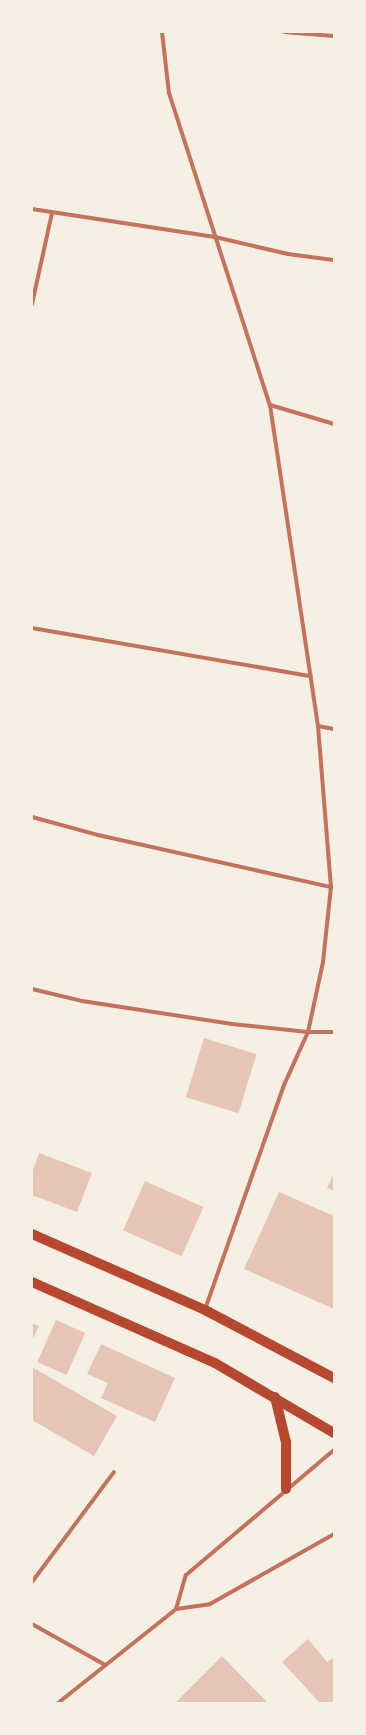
<!DOCTYPE html>
<html>
<head>
<meta charset="utf-8">
<style>
  body { margin:0 }
  #map { position:relative; width:366px; height:1735px; overflow:hidden; background:#f6efe4; font-family:"Sofia Sans Condensed",sans-serif }
  div>[style] { position:absolute }
  .building>* { inset:0; background:#e6c5b7; transform-origin:0 0 }
  .minor>* { height:4px; margin:-2px; padding:0 2px; transform-origin:2px; border-radius:2px; background:#c5725c }
  .primary>* { height:10px; margin:-5px; padding:0 5px; transform-origin:5px; border-radius:5px; background:#b5482f }
  span { translate:-50% -50%; white-space:nowrap; text-align:center; line-height:1.15; -webkit-text-stroke:3.5px #f6efe4; paint-order:stroke }
  .frame { position:absolute; inset:0; border:33px solid #f6efe4; pointer-events:none }
</style>
</head>
<body>
<div id="map">
  <div class="building">
    <i style="left:204px;top:1038px;width:55px;height:62px;rotate:17deg"></i>
    <i style="clip-path:polygon(39px 1153px,92px 1173px,77px 1212px,32px 1195px,32px 1173px)"></i>
    <i style="clip-path:polygon(334px 1173px,334px 1191px,327px 1188px)"></i>
    <i style="left:145px;top:1181px;width:64px;height:54px;rotate:24deg"></i>
    <i style="clip-path:polygon(279px 1192px,334px 1216px,334px 1309px,244px 1269px)"></i>
    <i style="left:56px;top:1320px;width:32px;height:46px;rotate:24deg"></i>
    <i style="clip-path:polygon(32px 1323px,39px 1326px,32px 1341px)"></i>
    <i style="clip-path:polygon(101px 1344px,175px 1378px,155px 1422px,101px 1398px,108px 1383px,87px 1374px)"></i>
    <i style="clip-path:polygon(32px 1367px,117px 1416px,94px 1456px,32px 1420px)"></i>
    <i style="clip-path:polygon(308px 1639px,327px 1662px,334px 1657px,334px 1703px,320px 1703px,282px 1662px)"></i>
    <i style="clip-path:polygon(222px 1656px,268px 1703px,175px 1703px)"></i>
  </div>
  <div class="minor">
    <i style="left:162px;top:32px;width:61px;rotate:83.5deg"></i>
    <i style="left:169px;top:93px;width:328px;rotate:72.1deg"></i>
    <i style="left:270px;top:405px;width:325px;rotate:81.5deg"></i>
    <i style="left:318px;top:726px;width:162px;rotate:85.4deg"></i>
    <i style="left:331px;top:887px;width:75px;rotate:96.1deg"></i>
    <i style="left:323px;top:962px;width:72px;rotate:102.1deg"></i>
    <i style="left:308px;top:1032px;width:58px;rotate:114.4deg"></i>
    <i style="left:284px;top:1085px;width:238px;rotate:109.4deg"></i>
    <i style="left:284px;top:32px;width:50px;rotate:4.6deg"></i>
    <i style="left:32px;top:209px;width:185px;rotate:8.7deg"></i>
    <i style="left:215px;top:237px;width:75px;rotate:13.1deg"></i>
    <i style="left:288px;top:254px;width:46px;rotate:7.4deg"></i>
    <i style="left:32px;top:304px;width:93px;rotate:-77.6deg"></i>
    <i style="left:270px;top:405px;width:67px;rotate:16.5deg"></i>
    <i style="left:32px;top:628px;width:283px;rotate:9.8deg"></i>
    <i style="left:318px;top:726px;width:16px;rotate:11deg"></i>
    <i style="left:32px;top:817px;width:68px;rotate:15.3deg"></i>
    <i style="left:98px;top:835px;width:239px;rotate:12.6deg"></i>
    <i style="left:32px;top:989px;width:51px;rotate:13.5deg"></i>
    <i style="left:82px;top:1001px;width:152px;rotate:8.7deg"></i>
    <i style="left:232px;top:1024px;width:76px;rotate:6deg"></i>
    <i style="left:308px;top:1032px;width:26px"></i>
    <i style="left:32px;top:1582px;width:137px;rotate:-53.3deg"></i>
    <i style="left:176px;top:1609px;width:35px;rotate:-74deg"></i>
    <i style="left:186px;top:1575px;width:194px;rotate:-40.2deg"></i>
    <i style="left:32px;top:1624px;width:84px;rotate:29.3deg"></i>
    <i style="left:58px;top:1703px;width:151px;rotate:-38.5deg"></i>
    <i style="left:176px;top:1609px;width:34px;rotate:-8deg"></i>
    <i style="left:210px;top:1604px;width:142px;rotate:-29.4deg"></i>
  </div>
  <div class="primary">
    <i style="left:32px;top:1234px;width:189px;rotate:23.7deg"></i>
    <i style="left:205px;top:1310px;width:146px;rotate:27.8deg"></i>
    <i style="left:32px;top:1282px;width:200px;rotate:23.9deg"></i>
    <i style="left:215px;top:1363px;width:138px;rotate:30.5deg"></i>
    <i style="left:275px;top:1397px;width:46px;rotate:76.3deg"></i>
    <i style="left:286px;top:1442px;width:47px;rotate:90deg"></i>
  </div>
  <div class="frame"></div>
</div>
</body>
</html>
